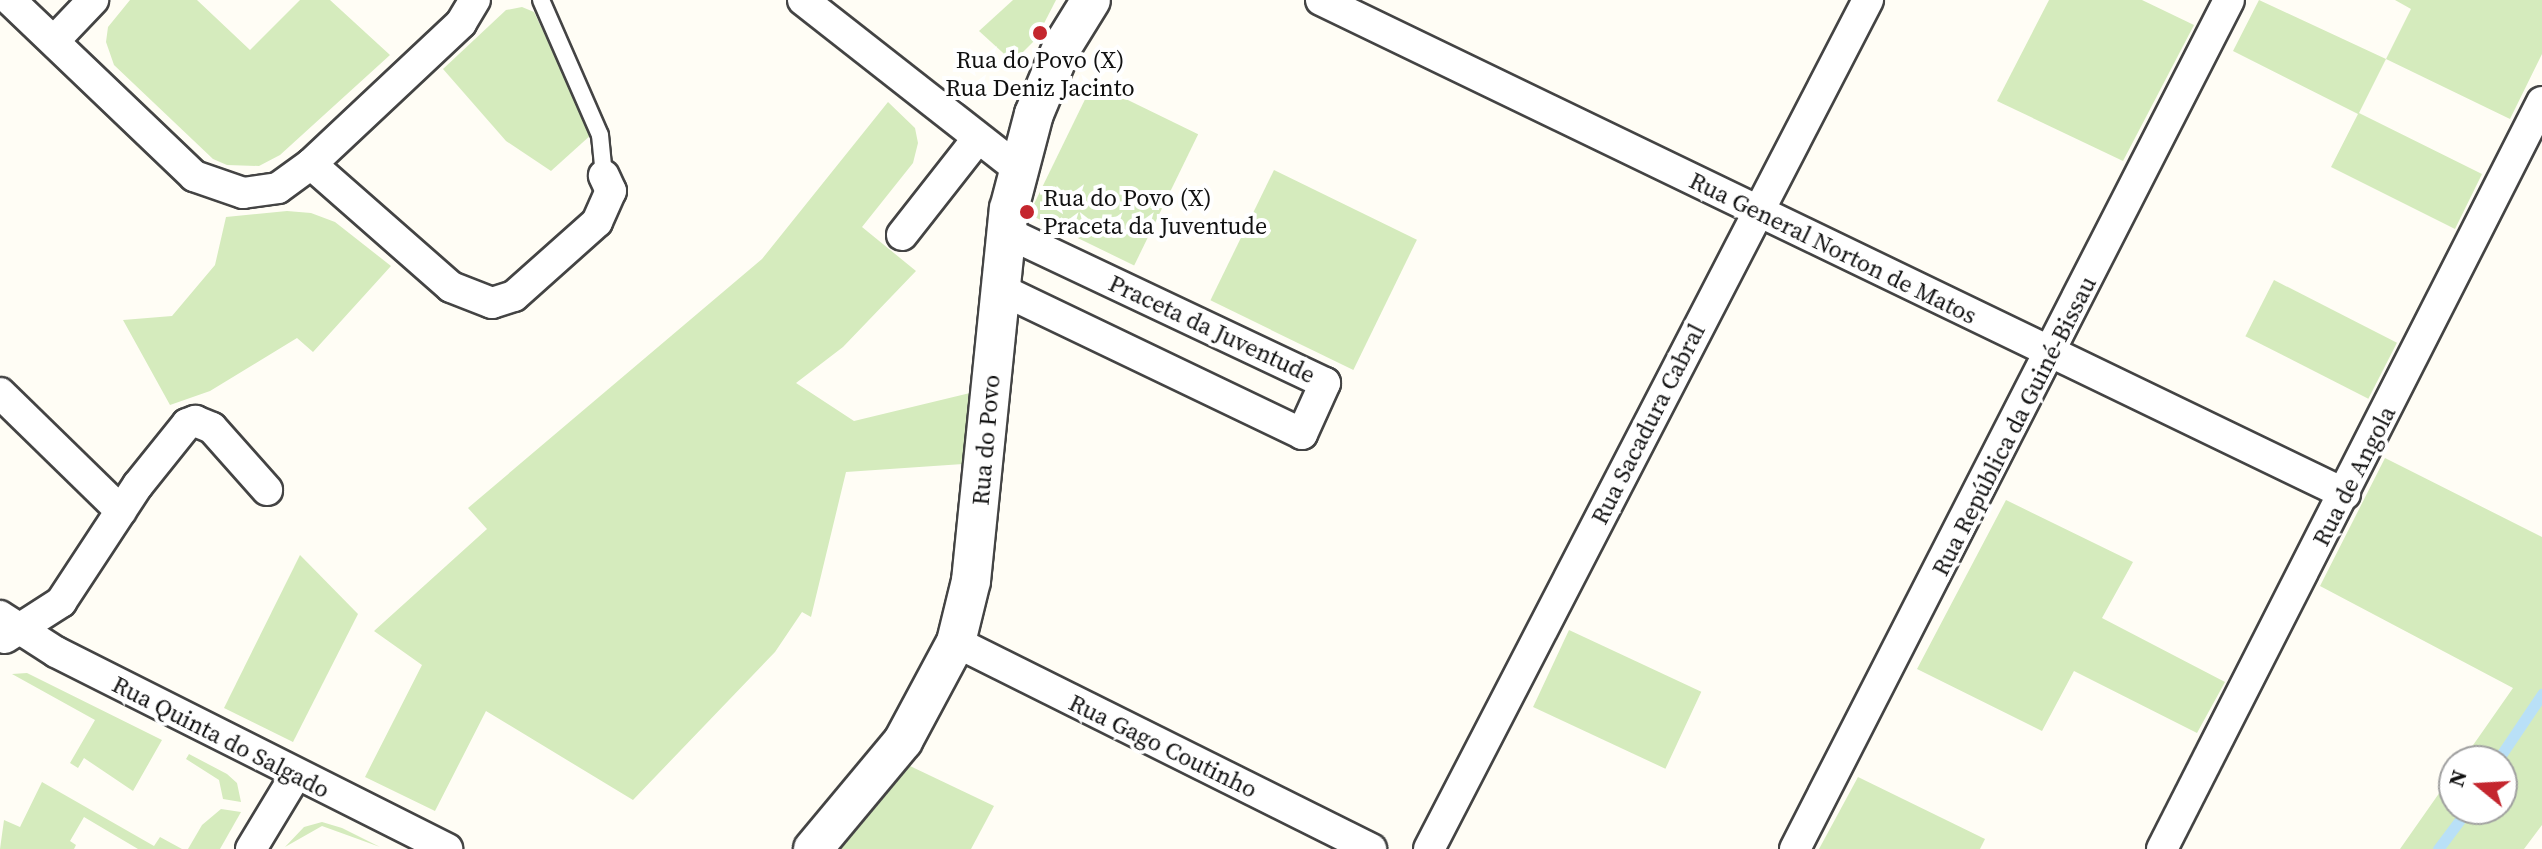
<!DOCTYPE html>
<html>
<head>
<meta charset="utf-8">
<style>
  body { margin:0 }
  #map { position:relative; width:2542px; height:849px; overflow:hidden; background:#fffdf5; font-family:"Source Serif 4",serif }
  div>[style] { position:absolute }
  .green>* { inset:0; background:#d5ebbd; transform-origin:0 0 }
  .stream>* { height:11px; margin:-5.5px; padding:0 5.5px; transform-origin:5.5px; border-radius:5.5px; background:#b9e0f7 }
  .roads { filter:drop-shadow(2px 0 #444) drop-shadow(-2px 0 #444) drop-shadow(0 2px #444) drop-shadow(0 -2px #444) }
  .service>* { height:16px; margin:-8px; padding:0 8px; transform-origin:8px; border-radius:8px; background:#fff }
  .minor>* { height:30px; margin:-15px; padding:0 15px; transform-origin:15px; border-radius:15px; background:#fff }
  .tertiary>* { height:38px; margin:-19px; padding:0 19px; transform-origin:19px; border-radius:19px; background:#fff }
  .dots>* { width:22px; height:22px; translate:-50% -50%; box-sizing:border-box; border:4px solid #fff; border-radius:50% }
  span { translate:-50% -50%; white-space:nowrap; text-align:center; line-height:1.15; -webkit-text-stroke:8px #fff; paint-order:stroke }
  .poi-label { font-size:24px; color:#111 }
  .left { translate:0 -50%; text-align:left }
  .street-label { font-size:24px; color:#111 }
  .north { position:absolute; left:2438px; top:745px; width:80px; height:80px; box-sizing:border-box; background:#fff; border:2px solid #a0a0a0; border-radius:50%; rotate:288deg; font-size:22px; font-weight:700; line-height:32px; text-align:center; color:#111 }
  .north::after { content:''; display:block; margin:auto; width:28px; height:36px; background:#c4262e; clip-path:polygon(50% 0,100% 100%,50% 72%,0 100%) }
</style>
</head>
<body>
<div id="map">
  <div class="green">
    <i style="clip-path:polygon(130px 0,197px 0,250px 50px,300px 0,330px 0,390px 55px,280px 155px,259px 166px,227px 165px,213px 159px,114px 65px,106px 42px,108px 27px)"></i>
    <i style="clip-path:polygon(1013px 0,1056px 0,1036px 39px,1013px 62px,979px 31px)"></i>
    <i style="clip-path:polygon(2049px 0,2142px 0,2194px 25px,2123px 161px,1997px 101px)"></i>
    <i style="clip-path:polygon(2259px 0,2386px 59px,2411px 9px,2395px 0,2542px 0,2542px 54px,2510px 119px,2386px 59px,2359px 113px,2482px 174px,2455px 229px,2331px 167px,2358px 114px,2233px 51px)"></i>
    <i style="clip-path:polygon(522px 7px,534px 12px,592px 134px,551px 171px,506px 141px,443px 69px,506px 10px)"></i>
    <i style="left:1093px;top:83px;width:117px;height:146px;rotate:26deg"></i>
    <i style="clip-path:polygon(888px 102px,915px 128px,918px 143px,913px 163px,862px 227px,916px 271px,843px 347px,796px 383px,854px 421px,970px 393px,963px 464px,846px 472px,811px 617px,802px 612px,775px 652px,633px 800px,486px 711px,435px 811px,365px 777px,422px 665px,374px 631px,487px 529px,468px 508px,762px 259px)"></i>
    <i style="left:1274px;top:170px;width:159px;height:145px;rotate:26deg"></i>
    <i style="clip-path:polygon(287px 211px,311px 213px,335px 222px,391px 266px,313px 352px,297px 338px,210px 391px,170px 405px,123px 320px,172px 316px,215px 265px,226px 217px)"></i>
    <i style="left:2274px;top:280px;width:138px;height:63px;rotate:27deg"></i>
    <i style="clip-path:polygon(2385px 458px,2542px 537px,2542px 825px,2524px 849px,2400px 849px,2454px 772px,2454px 809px,2502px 809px,2502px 761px,2462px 761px,2513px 688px,2320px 586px)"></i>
    <i style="clip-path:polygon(2006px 500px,2133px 562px,2102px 618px,2225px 682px,2197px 733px,2074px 671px,2042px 731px,1917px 669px)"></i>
    <i style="clip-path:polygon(300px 555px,358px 614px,293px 742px,224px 708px)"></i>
    <i style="left:1569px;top:630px;width:146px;height:85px;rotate:25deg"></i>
    <i style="clip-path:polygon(27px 673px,162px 740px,133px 791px,84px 758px,78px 768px,70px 763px,95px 720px,12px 674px)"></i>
    <i style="clip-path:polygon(189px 754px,227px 774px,237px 783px,241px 802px,223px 799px,219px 780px,186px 759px)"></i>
    <i style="clip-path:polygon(910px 766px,994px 806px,971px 849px,841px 849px)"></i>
    <i style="clip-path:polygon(1858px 777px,1985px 839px,1980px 849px,1819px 849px)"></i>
    <i style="clip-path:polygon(42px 782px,154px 846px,160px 837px,182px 849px,138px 849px,84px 817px,70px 841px,76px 845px,74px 849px,0 849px,4px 820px,20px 827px)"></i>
    <i style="clip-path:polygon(221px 809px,241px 812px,220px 849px,188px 849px,202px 825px)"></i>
    <i style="clip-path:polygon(322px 822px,342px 828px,380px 847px,322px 826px,285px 847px,304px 827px)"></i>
  </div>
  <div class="stream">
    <i style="left:2497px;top:761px;width:81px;rotate:-56.1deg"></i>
    <i style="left:2438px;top:849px;width:50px;rotate:-53.1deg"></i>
  </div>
  <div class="roads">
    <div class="service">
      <i style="left:541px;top:0;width:147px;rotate:66.4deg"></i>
      <i style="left:600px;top:135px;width:41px;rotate:84.4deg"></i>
    </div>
    <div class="minor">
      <i style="left:10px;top:0;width:255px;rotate:43.7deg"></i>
      <i style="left:194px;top:176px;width:52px;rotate:19.1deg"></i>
      <i style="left:243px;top:193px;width:35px;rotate:-8deg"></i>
      <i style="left:278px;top:188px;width:41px;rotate:-36deg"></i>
      <i style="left:311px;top:164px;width:206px;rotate:-43.2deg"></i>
      <i style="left:461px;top:23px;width:27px;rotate:-59deg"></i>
      <i style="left:803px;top:0;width:272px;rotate:38.1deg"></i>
      <i style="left:1321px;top:0;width:1137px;rotate:25.75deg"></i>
      <i style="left:54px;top:41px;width:57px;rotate:-46.4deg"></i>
      <i style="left:311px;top:164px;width:186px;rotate:41.3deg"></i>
      <i style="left:451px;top:287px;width:44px;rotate:21.3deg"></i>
      <i style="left:492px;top:303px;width:23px;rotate:-18deg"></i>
      <i style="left:514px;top:296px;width:111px;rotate:-41.7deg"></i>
      <i style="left:597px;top:222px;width:34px;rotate:-66deg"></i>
      <i style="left:611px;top:191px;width:17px;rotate:-115deg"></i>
      <i style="left:902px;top:235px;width:123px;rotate:-51.9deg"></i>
      <i style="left:1000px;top:289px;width:335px;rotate:25.6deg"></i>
      <i style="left:1302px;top:434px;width:56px;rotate:-65.7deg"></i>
      <i style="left:1325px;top:383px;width:353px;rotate:-154.7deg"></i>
      <i style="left:0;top:393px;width:169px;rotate:44.3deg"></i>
      <i style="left:0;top:616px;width:67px;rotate:32.7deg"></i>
      <i style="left:56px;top:652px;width:438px;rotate:26.7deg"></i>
      <i style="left:5px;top:638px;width:67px;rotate:-32.7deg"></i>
      <i style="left:61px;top:602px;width:140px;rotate:-56.7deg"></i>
      <i style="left:138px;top:485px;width:78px;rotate:-51.2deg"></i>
      <i style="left:187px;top:424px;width:9px;rotate:-21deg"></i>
      <i style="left:195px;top:421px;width:18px;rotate:22deg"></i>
      <i style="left:212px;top:428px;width:83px;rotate:48.4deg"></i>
      <i style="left:956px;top:642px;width:464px;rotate:26.5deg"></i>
      <i style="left:251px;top:849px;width:85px;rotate:-58.9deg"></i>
      <i style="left:1429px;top:849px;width:956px;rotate:-62.66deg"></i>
      <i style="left:1795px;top:849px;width:953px;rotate:-62.92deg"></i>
      <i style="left:2162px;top:849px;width:838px;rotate:-63.04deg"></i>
    </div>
    <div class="tertiary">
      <i style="left:813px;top:849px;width:141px;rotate:-50.2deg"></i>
      <i style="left:903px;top:741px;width:112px;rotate:-61.8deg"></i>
      <i style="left:956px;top:642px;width:63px;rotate:-76.2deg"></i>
      <i style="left:971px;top:581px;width:374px;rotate:-84.2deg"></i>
      <i style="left:1009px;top:209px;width:98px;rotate:-75.3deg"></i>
      <i style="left:1034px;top:114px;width:73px;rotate:-67.3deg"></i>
      <i style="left:1062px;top:47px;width:55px;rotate:-58.3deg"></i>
    </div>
  </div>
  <div class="dots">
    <i style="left:1040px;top:33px;background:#c4262e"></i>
    <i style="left:1027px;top:212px;background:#c4262e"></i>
  </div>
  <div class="poi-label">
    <span style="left:1040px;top:74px">Rua do Povo (X)<br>Rua Deniz Jacinto</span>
    <span class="left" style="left:1043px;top:212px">Rua do Povo (X)<br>Praceta da Juventude</span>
  </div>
  <div class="street-label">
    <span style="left:1833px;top:248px;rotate:26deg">Rua General Norton de Matos</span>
    <span style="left:1212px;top:329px;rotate:25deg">Praceta da Juventude</span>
    <span style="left:1648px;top:424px;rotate:-63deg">Rua Sacadura Cabral</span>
    <span style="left:2014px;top:426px;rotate:-63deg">Rua República da Guiné-Bissau</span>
    <span style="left:986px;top:440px;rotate:-85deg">Rua do Povo</span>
    <span style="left:2354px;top:476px;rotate:-63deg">Rua de Angola</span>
    <span style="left:221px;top:737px;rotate:27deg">Rua Quinta do Salgado</span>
    <span style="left:1163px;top:746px;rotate:26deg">Rua Gago Coutinho</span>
  </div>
  <div class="north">N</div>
</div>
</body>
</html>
